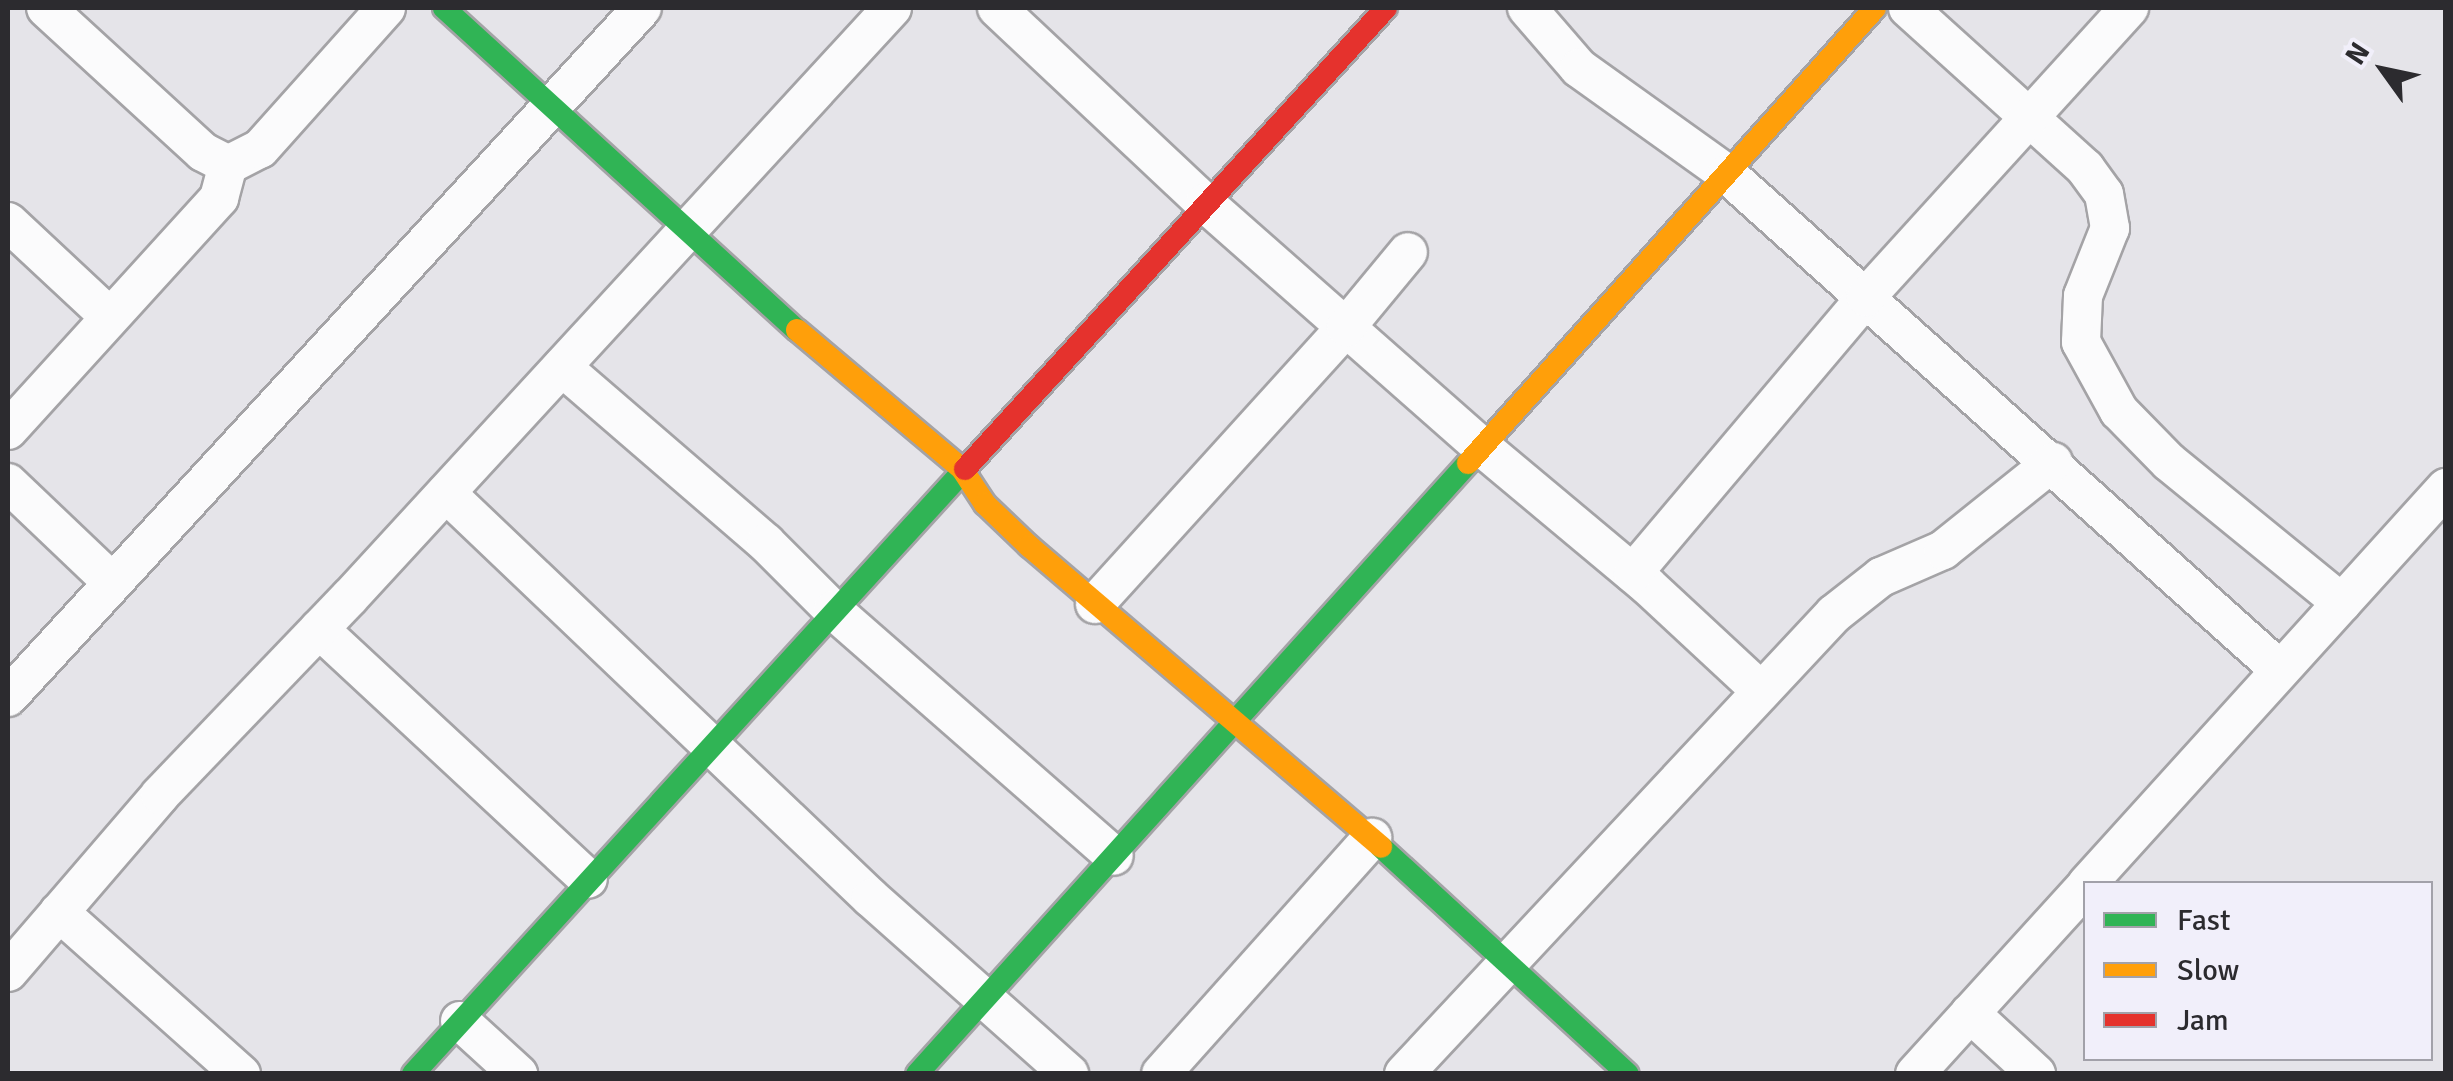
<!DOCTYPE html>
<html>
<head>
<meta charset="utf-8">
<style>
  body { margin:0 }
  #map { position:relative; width:2453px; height:1081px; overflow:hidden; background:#e5e4e9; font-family:Signika,sans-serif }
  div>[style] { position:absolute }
  .roads { filter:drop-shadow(2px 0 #a4a3a6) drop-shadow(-2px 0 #a4a3a6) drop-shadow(0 2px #a4a3a6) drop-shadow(0 -2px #a4a3a6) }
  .street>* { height:38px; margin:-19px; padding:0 19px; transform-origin:19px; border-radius:19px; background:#fbfbfc }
  .fast>* { height:22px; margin:-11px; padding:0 11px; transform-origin:11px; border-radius:11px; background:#30b455 }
  .slow>* { height:22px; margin:-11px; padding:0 11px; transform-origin:11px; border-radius:11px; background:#ff9f0a }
  .jam>* { height:22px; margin:-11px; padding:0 11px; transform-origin:11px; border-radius:11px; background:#e5322d }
  span { translate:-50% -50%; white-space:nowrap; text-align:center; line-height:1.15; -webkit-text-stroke:8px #f1effa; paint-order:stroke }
  .frame { position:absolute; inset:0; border:10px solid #2c2b2f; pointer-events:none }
  .legend { position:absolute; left:2083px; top:881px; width:350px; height:180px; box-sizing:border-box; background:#f1effa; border:2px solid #a2a1a9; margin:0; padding:12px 18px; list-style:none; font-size:30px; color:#2c2b2f }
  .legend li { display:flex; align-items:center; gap:20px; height:50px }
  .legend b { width:50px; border:2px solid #a2a1a9 }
  .north { position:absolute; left:2333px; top:20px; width:100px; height:100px; -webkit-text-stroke:8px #f1effa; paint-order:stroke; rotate:303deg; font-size:28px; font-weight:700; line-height:40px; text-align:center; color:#2c2b2f }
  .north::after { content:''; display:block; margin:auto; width:35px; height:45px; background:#2c2b2f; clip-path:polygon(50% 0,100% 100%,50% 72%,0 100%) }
</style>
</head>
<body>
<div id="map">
  <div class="roads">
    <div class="street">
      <i style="left:46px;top:8px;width:213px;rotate:42.5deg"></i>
      <i style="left:203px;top:152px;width:28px;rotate:27deg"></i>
      <i style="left:228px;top:165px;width:36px;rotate:-27deg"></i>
      <i style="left:260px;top:149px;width:189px;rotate:-48.2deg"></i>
      <i style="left:997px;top:8px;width:285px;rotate:43.2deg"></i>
      <i style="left:1205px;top:203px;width:371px;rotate:41.4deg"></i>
      <i style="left:1483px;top:448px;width:214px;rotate:39.9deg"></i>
      <i style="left:1647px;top:585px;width:156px;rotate:42.9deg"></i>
      <i style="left:1527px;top:8px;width:79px;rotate:49.1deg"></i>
      <i style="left:1579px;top:68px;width:182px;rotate:35.6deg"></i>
      <i style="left:1727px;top:174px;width:743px;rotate:41.89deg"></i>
      <i style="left:1908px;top:8px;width:239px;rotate:42.1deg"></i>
      <i style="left:2085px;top:168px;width:32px;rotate:54deg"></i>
      <i style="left:2104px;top:194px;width:35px;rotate:80deg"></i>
      <i style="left:2110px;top:228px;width:73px;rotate:111.7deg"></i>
      <i style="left:2083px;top:296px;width:46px;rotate:92.5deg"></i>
      <i style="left:2081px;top:342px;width:79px;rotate:61.2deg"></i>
      <i style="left:2119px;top:411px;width:71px;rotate:45.6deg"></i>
      <i style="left:2169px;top:462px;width:223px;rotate:39.2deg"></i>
      <i style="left:8px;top:222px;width:139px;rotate:43deg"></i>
      <i style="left:562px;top:367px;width:269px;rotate:40.8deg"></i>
      <i style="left:766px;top:543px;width:95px;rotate:45deg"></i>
      <i style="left:833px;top:610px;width:373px;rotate:41.2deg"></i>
      <i style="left:8px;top:430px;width:314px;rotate:-47.7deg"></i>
      <i style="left:219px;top:198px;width:34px;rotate:-75deg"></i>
      <i style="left:8px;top:483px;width:144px;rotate:43.6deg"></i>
      <i style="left:446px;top:493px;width:587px;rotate:43.62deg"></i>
      <i style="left:871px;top:898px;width:265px;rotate:41.6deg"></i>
      <i style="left:1633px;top:573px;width:361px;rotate:-49.8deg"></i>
      <i style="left:1866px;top:297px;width:391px;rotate:-47.7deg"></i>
      <i style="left:1095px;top:604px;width:374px;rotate:-47.8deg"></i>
      <i style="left:1346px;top:327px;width:97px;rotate:-50.4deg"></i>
      <i style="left:319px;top:629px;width:367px;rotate:42.9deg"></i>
      <i style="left:8px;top:697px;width:936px;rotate:-47.38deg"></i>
      <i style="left:2087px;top:884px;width:535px;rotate:-47.81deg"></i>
      <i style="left:59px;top:912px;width:244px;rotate:41.7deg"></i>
      <i style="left:8px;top:972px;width:233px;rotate:-49.3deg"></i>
      <i style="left:160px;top:795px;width:273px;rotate:-46.2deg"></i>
      <i style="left:349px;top:598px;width:802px;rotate:-47.38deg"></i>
      <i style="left:1970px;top:1013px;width:90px;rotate:42.7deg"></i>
      <i style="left:460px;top:1021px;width:79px;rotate:42.4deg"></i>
      <i style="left:1161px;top:1074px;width:317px;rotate:-48.2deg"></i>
      <i style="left:1404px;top:1074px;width:630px;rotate:-46.93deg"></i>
      <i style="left:1834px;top:614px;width:60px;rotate:-38.2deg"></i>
      <i style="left:1881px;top:577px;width:68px;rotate:-23.5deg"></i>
      <i style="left:1943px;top:550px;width:141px;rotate:-38.7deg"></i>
      <i style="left:1915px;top:1074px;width:254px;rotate:-47.7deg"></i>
    </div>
    <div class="fast">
      <i style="left:444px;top:8px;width:478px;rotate:42.4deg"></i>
      <i style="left:1381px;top:847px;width:335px;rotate:42.6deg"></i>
      <i style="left:413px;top:1074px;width:819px;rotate:-47.62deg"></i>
      <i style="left:917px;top:1074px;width:823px;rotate:-47.96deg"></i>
    </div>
    <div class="slow">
      <i style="left:797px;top:330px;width:216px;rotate:40.1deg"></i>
      <i style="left:962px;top:469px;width:42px;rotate:56.7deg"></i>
      <i style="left:985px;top:504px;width:61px;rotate:43.7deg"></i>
      <i style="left:1029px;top:546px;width:463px;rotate:40.5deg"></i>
      <i style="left:1468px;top:463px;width:610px;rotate:-48.19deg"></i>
    </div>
    <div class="jam">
      <i style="left:965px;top:469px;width:624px;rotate:-47.6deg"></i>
    </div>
  </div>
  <div class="frame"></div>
  <ul class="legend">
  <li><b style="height:12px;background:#30b455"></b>Fast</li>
  <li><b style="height:12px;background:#ff9f0a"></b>Slow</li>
  <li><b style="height:12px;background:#e5322d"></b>Jam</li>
  </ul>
  <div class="north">N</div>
</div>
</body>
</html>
